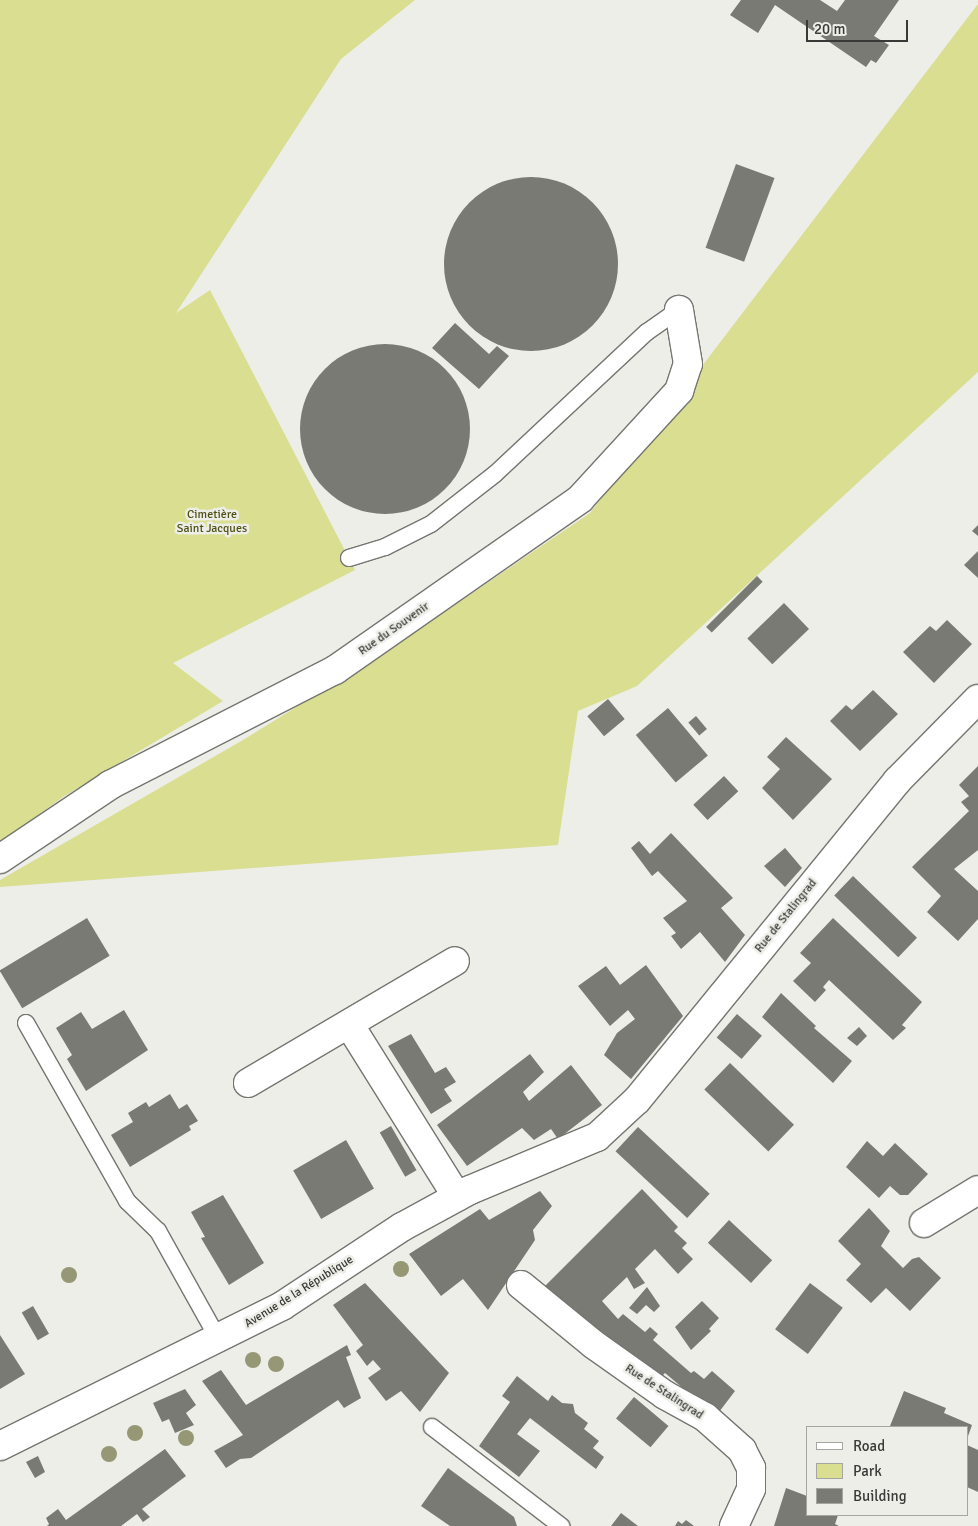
<!DOCTYPE html>
<html>
<head>
<meta charset="utf-8">
<style>
  body { margin:0 }
  #map { position:relative; width:978px; height:1526px; overflow:hidden; background:#edeee8; font-family:Signika,sans-serif }
  div>[style] { position:absolute }
  .green>* { inset:0; background:#dade91 }
  .building>* { inset:0; background:#7a7a75; transform-origin:0 0 }
  .round { border-radius:50% }
  .roads { filter:drop-shadow(1px 0 #757571) drop-shadow(-1px 0 #757571) drop-shadow(0 1px #757571) drop-shadow(0 -1px #757571) }
  .service>* { height:16px; margin:-8px; padding:0 8px; transform-origin:8px; border-radius:8px; background:#fff }
  .minor>* { height:28px; margin:-14px; padding:0 14px; transform-origin:14px; border-radius:14px; background:#fff }
  .tertiary>* { height:28px; margin:-14px; padding:0 14px; transform-origin:14px; border-radius:14px; background:#fff }
  .trees>* { width:16px; height:16px; margin:-8px; border-radius:50%; background:#969774 }
  span { translate:-50% -50%; white-space:nowrap; text-align:center; line-height:1.15; -webkit-text-stroke:5px #edeee8; paint-order:stroke }
  .park-label { font-size:12px; color:#4f5015 }
  .street-label { font-size:12px; color:#393937 }
  .legend { position:absolute; left:806px; top:1426px; width:162px; height:90px; box-sizing:border-box; background:#edeee8; border:1px solid #a5a6a1; margin:0; padding:6px 9px; list-style:none; font-size:15px; color:#393937 }
  .legend li { display:flex; align-items:center; gap:10px; height:25px }
  .legend b { width:25px; border:1px solid #a5a6a1 }
  .scale { position:absolute; left:806px; top:20px; width:102px; height:22px; box-sizing:border-box; border:2px solid #393937; border-top:0; padding-left:6px; font-size:15px; line-height:18px; white-space:nowrap; color:#393937; -webkit-text-stroke:4px #edeee8; paint-order:stroke }
</style>
</head>
<body>
<div id="map">
  <div class="green">
    <i style="clip-path:polygon(0 0,415px 0,341px 59px,176px 313px,210px 290px,355px 570px,173px 663px,223px 701px,63px 797px,0 843px)"></i>
    <i style="clip-path:polygon(978px 4px,978px 372px,637px 686px,578px 711px,558px 845px,0 887px,0 880px,243px 740px,396px 645px,590px 513px)"></i>
  </div>
  <div class="building">
    <i style="clip-path:polygon(741px 0,820px 0,837px 11px,845px 0,899px 0,874px 36px,889px 45px,876px 63px,871px 60px,866px 67px,775px 5px,758px 33px,730px 15px)"></i>
    <i style="left:736px;top:164px;width:41px;height:89px;rotate:20deg"></i>
    <i class="round" style="left:444px;top:177px;width:174px;height:174px"></i>
    <i style="clip-path:polygon(455px 323px,489px 354px,497px 346px,509px 356px,479px 389px,432px 348px)"></i>
    <i class="round" style="left:300px;top:344px;width:170px;height:170px"></i>
    <i style="clip-path:polygon(978px 525px,978px 536px,972px 531px)"></i>
    <i style="clip-path:polygon(978px 551px,978px 578px,964px 565px)"></i>
    <i style="left:757px;top:576px;width:8px;height:72px;rotate:45deg"></i>
    <i style="left:784px;top:603px;width:36px;height:51px;rotate:46deg"></i>
    <i style="clip-path:polygon(947px 620px,972px 644px,934px 683px,903px 652px,930px 626px,936px 631px)"></i>
    <i style="clip-path:polygon(873px 690px,898px 714px,860px 751px,830px 721px,846px 705px,852px 710px)"></i>
    <i style="left:608px;top:699px;width:26px;height:27px;rotate:50deg"></i>
    <i style="left:668px;top:708px;width:62px;height:42px;rotate:50deg"></i>
    <i style="left:696px;top:716px;width:17px;height:10px;rotate:50deg"></i>
    <i style="clip-path:polygon(786px 737px,832px 779px,793px 820px,762px 788px,780px 769px,767px 757px)"></i>
    <i style="clip-path:polygon(978px 766px,978px 850px,954px 869px,978px 891px,978px 919px,958px 941px,927px 912px,941px 896px,912px 867px,969px 811px,961px 802px,969px 796px,959px 785px)"></i>
    <i style="left:724px;top:776px;width:21px;height:42px;rotate:47deg"></i>
    <i style="clip-path:polygon(671px 833px,733px 898px,721px 908px,745px 935px,725px 962px,700px 932px,681px 949px,671px 936px,676px 933px,663px 918px,687px 901px,658px 871px,652px 876px,631px 848px,639px 841px,650px 854px)"></i>
    <i style="clip-path:polygon(785px 848px,802px 868px,785px 887px,764px 866px)"></i>
    <i style="left:853px;top:876px;width:89px;height:27px;rotate:44deg"></i>
    <i style="left:87px;top:918px;width:44px;height:102px;rotate:59deg"></i>
    <i style="clip-path:polygon(833px 918px,922px 1002px,902px 1025px,906px 1028px,893px 1040px,829px 980px,823px 987px,826px 990px,815px 1002px,793px 981px,811px 963px,800px 953px)"></i>
    <i style="clip-path:polygon(646px 965px,683px 1016px,631px 1079px,604px 1055px,617px 1033px,635px 1019px,628px 1010px,610px 1026px,578px 986px,606px 966px,620px 985px)"></i>
    <i style="clip-path:polygon(781px 993px,816px 1026px,814px 1028px,852px 1061px,833px 1083px,762px 1017px)"></i>
    <i style="clip-path:polygon(124px 1010px,148px 1050px,86px 1091px,67px 1059px,72px 1055px,56px 1028px,81px 1012px,92px 1029px)"></i>
    <i style="left:737px;top:1014px;width:33px;height:31px;rotate:41deg"></i>
    <i style="clip-path:polygon(859px 1027px,867px 1036px,857px 1046px,847px 1038px)"></i>
    <i style="clip-path:polygon(411px 1034px,435px 1073px,446px 1067px,456px 1082px,444px 1089px,452px 1101px,431px 1114px,388px 1046px)"></i>
    <i style="clip-path:polygon(530px 1054px,544px 1072px,523px 1092px,529px 1101px,571px 1065px,602px 1105px,558px 1139px,551px 1129px,534px 1140px,522px 1128px,467px 1166px,437px 1125px)"></i>
    <i style="left:730px;top:1063px;width:89px;height:37px;rotate:44deg"></i>
    <i style="clip-path:polygon(170px 1094px,179px 1109px,187px 1104px,198px 1121px,189px 1126px,191px 1130px,130px 1167px,111px 1135px,133px 1122px,128px 1113px,146px 1102px,149px 1107px)"></i>
    <i style="left:391px;top:1126px;width:51px;height:13px;rotate:60deg"></i>
    <i style="left:638px;top:1127px;width:98px;height:33px;rotate:43deg"></i>
    <i style="left:346px;top:1140px;width:56px;height:61px;rotate:60deg"></i>
    <i style="clip-path:polygon(867px 1141px,883px 1156px,895px 1143px,928px 1174px,908px 1195px,900px 1195px,890px 1186px,879px 1198px,846px 1167px)"></i>
    <i style="clip-path:polygon(642px 1189px,678px 1227px,674px 1231px,687px 1243px,682px 1248px,693px 1259px,678px 1274px,655px 1249px,635px 1269px,645px 1283px,634px 1289px,627px 1277px,602px 1301px,618px 1319px,623px 1314px,645px 1332px,650px 1327px,658px 1334px,653px 1340px,691px 1373px,694px 1371px,704px 1379px,712px 1371px,735px 1391px,716px 1416px,665px 1373px,653px 1385px,541px 1290px)"></i>
    <i style="clip-path:polygon(540px 1191px,552px 1206px,533px 1230px,535px 1240px,488px 1310px,463px 1279px,441px 1296px,409px 1254px,480px 1209px,489px 1220px)"></i>
    <i style="clip-path:polygon(223px 1195px,264px 1263px,229px 1285px,201px 1238px,205px 1237px,191px 1212px)"></i>
    <i style="clip-path:polygon(869px 1208px,890px 1231px,881px 1246px,903px 1268px,912px 1259px,919px 1257px,941px 1278px,910px 1311px,886px 1288px,871px 1303px,846px 1280px,861px 1264px,838px 1241px)"></i>
    <i style="left:729px;top:1220px;width:59px;height:31px;rotate:43deg"></i>
    <i style="clip-path:polygon(365px 1283px,449px 1373px,420px 1412px,401px 1391px,386px 1401px,368px 1378px,381px 1369px,373px 1360px,367px 1366px,356px 1351px,363px 1345px,333px 1305px)"></i>
    <i style="left:810px;top:1283px;width:41px;height:58px;rotate:37deg"></i>
    <i style="clip-path:polygon(647px 1287px,660px 1306px,654px 1312px,646px 1305px,637px 1314px,629px 1308px)"></i>
    <i style="clip-path:polygon(702px 1301px,719px 1318px,709px 1329px,711px 1331px,691px 1350px,675px 1327px)"></i>
    <i style="left:33px;top:1306px;width:32px;height:13px;rotate:60deg"></i>
    <i style="clip-path:polygon(0 1335px,25px 1374px,0 1389px)"></i>
    <i style="clip-path:polygon(347px 1345px,351px 1355px,346px 1357px,361px 1398px,344px 1408px,338px 1400px,251px 1458px,240px 1459px,226px 1468px,214px 1451px,243px 1435px,202px 1381px,221px 1370px,246px 1405px)"></i>
    <i style="clip-path:polygon(517px 1376px,548px 1401px,552px 1395px,562px 1403px,573px 1404px,575px 1413px,588px 1423px,584px 1429px,599px 1441px,593px 1448px,604px 1457px,596px 1469px,530px 1418px,517px 1434px,540px 1451px,519px 1477px,479px 1446px,510px 1402px,502px 1396px)"></i>
    <i style="clip-path:polygon(185px 1389px,196px 1405px,186px 1413px,194px 1425px,175px 1433px,169px 1419px,162px 1422px,153px 1403px)"></i>
    <i style="clip-path:polygon(904px 1391px,946px 1408px,944px 1413px,972px 1425px,967px 1439px,967px 1427px,890px 1426px)"></i>
    <i style="left:634px;top:1397px;width:45px;height:28px;rotate:40deg"></i>
    <i style="clip-path:polygon(967px 1445px,978px 1450px,978px 1492px,967px 1487px)"></i>
    <i style="clip-path:polygon(165px 1449px,186px 1476px,142px 1509px,150px 1517px,143px 1522px,137px 1514px,121px 1526px,47px 1526px,49px 1524px,46px 1518px,58px 1509px,66px 1520px)"></i>
    <i style="clip-path:polygon(38px 1456px,45px 1472px,35px 1478px,26px 1462px)"></i>
    <i style="clip-path:polygon(448px 1468px,514px 1517px,517px 1526px,450px 1526px,421px 1506px)"></i>
    <i style="clip-path:polygon(786px 1488px,807px 1496px,807px 1515px,838px 1515px,835px 1524px,839px 1526px,774px 1526px)"></i>
    <i style="clip-path:polygon(621px 1513px,638px 1526px,611px 1526px)"></i>
    <i style="clip-path:polygon(686px 1520px,694px 1526px,675px 1526px,678px 1521px,682px 1524px)"></i>
  </div>
  <div class="roads">
    <div class="service">
      <i style="left:349px;top:558px;width:38px;rotate:-17deg"></i>
      <i style="left:385px;top:547px;width:51px;rotate:-26.6deg"></i>
      <i style="left:431px;top:524px;width:81px;rotate:-38deg"></i>
      <i style="left:495px;top:474px;width:208px;rotate:-43.1deg"></i>
      <i style="left:647px;top:332px;width:39px;rotate:-35deg"></i>
      <i style="left:26px;top:1023px;width:205px;rotate:60.4deg"></i>
      <i style="left:127px;top:1201px;width:43px;rotate:44.1deg"></i>
      <i style="left:158px;top:1231px;width:125px;rotate:60.8deg"></i>
      <i style="left:432px;top:1427px;width:163px;rotate:37.5deg"></i>
    </div>
    <div class="minor">
      <i style="left:0;top:859px;width:133px;rotate:-33.9deg"></i>
      <i style="left:110px;top:785px;width:253px;rotate:-27.1deg"></i>
      <i style="left:335px;top:670px;width:299px;rotate:-34.9deg"></i>
      <i style="left:580px;top:499px;width:147px;rotate:-47.5deg"></i>
      <i style="left:679px;top:391px;width:28px;rotate:-72deg"></i>
      <i style="left:688px;top:364px;width:55px;rotate:-99.5deg"></i>
      <i style="left:349px;top:1024px;width:204px;rotate:58deg"></i>
      <i style="left:248px;top:1083px;width:240px;rotate:-30.5deg"></i>
      <i style="left:924px;top:1223px;width:63px;rotate:-31.4deg"></i>
      <i style="left:521px;top:1285px;width:93px;rotate:39.3deg"></i>
      <i style="left:593px;top:1344px;width:88px;rotate:35.3deg"></i>
      <i style="left:665px;top:1395px;width:46px;rotate:28.8deg"></i>
      <i style="left:705px;top:1417px;width:50px;rotate:41.7deg"></i>
      <i style="left:742px;top:1450px;width:20px;rotate:63deg"></i>
      <i style="left:751px;top:1468px;width:21px;rotate:90deg"></i>
      <i style="left:751px;top:1489px;width:41px;rotate:114.7deg"></i>
    </div>
    <div class="tertiary">
      <i style="left:0;top:1446px;width:315px;rotate:-26.4deg"></i>
      <i style="left:282px;top:1306px;width:144px;rotate:-33.4deg"></i>
      <i style="left:402px;top:1227px;width:77px;rotate:-28.6deg"></i>
      <i style="left:470px;top:1190px;width:138px;rotate:-22.7deg"></i>
      <i style="left:597px;top:1137px;width:54px;rotate:-42.8deg"></i>
      <i style="left:637px;top:1100px;width:412px;rotate:-50.8deg"></i>
      <i style="left:897px;top:781px;width:115px;rotate:-45.4deg"></i>
    </div>
  </div>
  <div class="trees">
    <i style="left:401px;top:1269px"></i>
    <i style="left:69px;top:1275px"></i>
    <i style="left:253px;top:1360px"></i>
    <i style="left:276px;top:1364px"></i>
    <i style="left:135px;top:1433px"></i>
    <i style="left:186px;top:1438px"></i>
    <i style="left:109px;top:1454px"></i>
  </div>
  <div class="park-label">
    <span style="left:212px;top:522px">Cimetière<br>Saint Jacques</span>
  </div>
  <div class="street-label">
    <span style="left:394px;top:629px;rotate:-35deg">Rue du Souvenir</span>
    <span style="left:786px;top:916px;rotate:-51deg">Rue de Stalingrad</span>
    <span style="left:299px;top:1292px;rotate:-32deg">Avenue de la République</span>
    <span style="left:664px;top:1392px;rotate:33deg">Rue de Stalingrad</span>
  </div>
  <ul class="legend">
  <li><b style="height:6px;background:#fff"></b>Road</li>
  <li><b style="height:14px;background:#dade91"></b>Park</li>
  <li><b style="height:14px;background:#7a7a75"></b>Building</li>
  </ul>
  <div class="scale">20 m</div>
</div>
</body>
</html>
